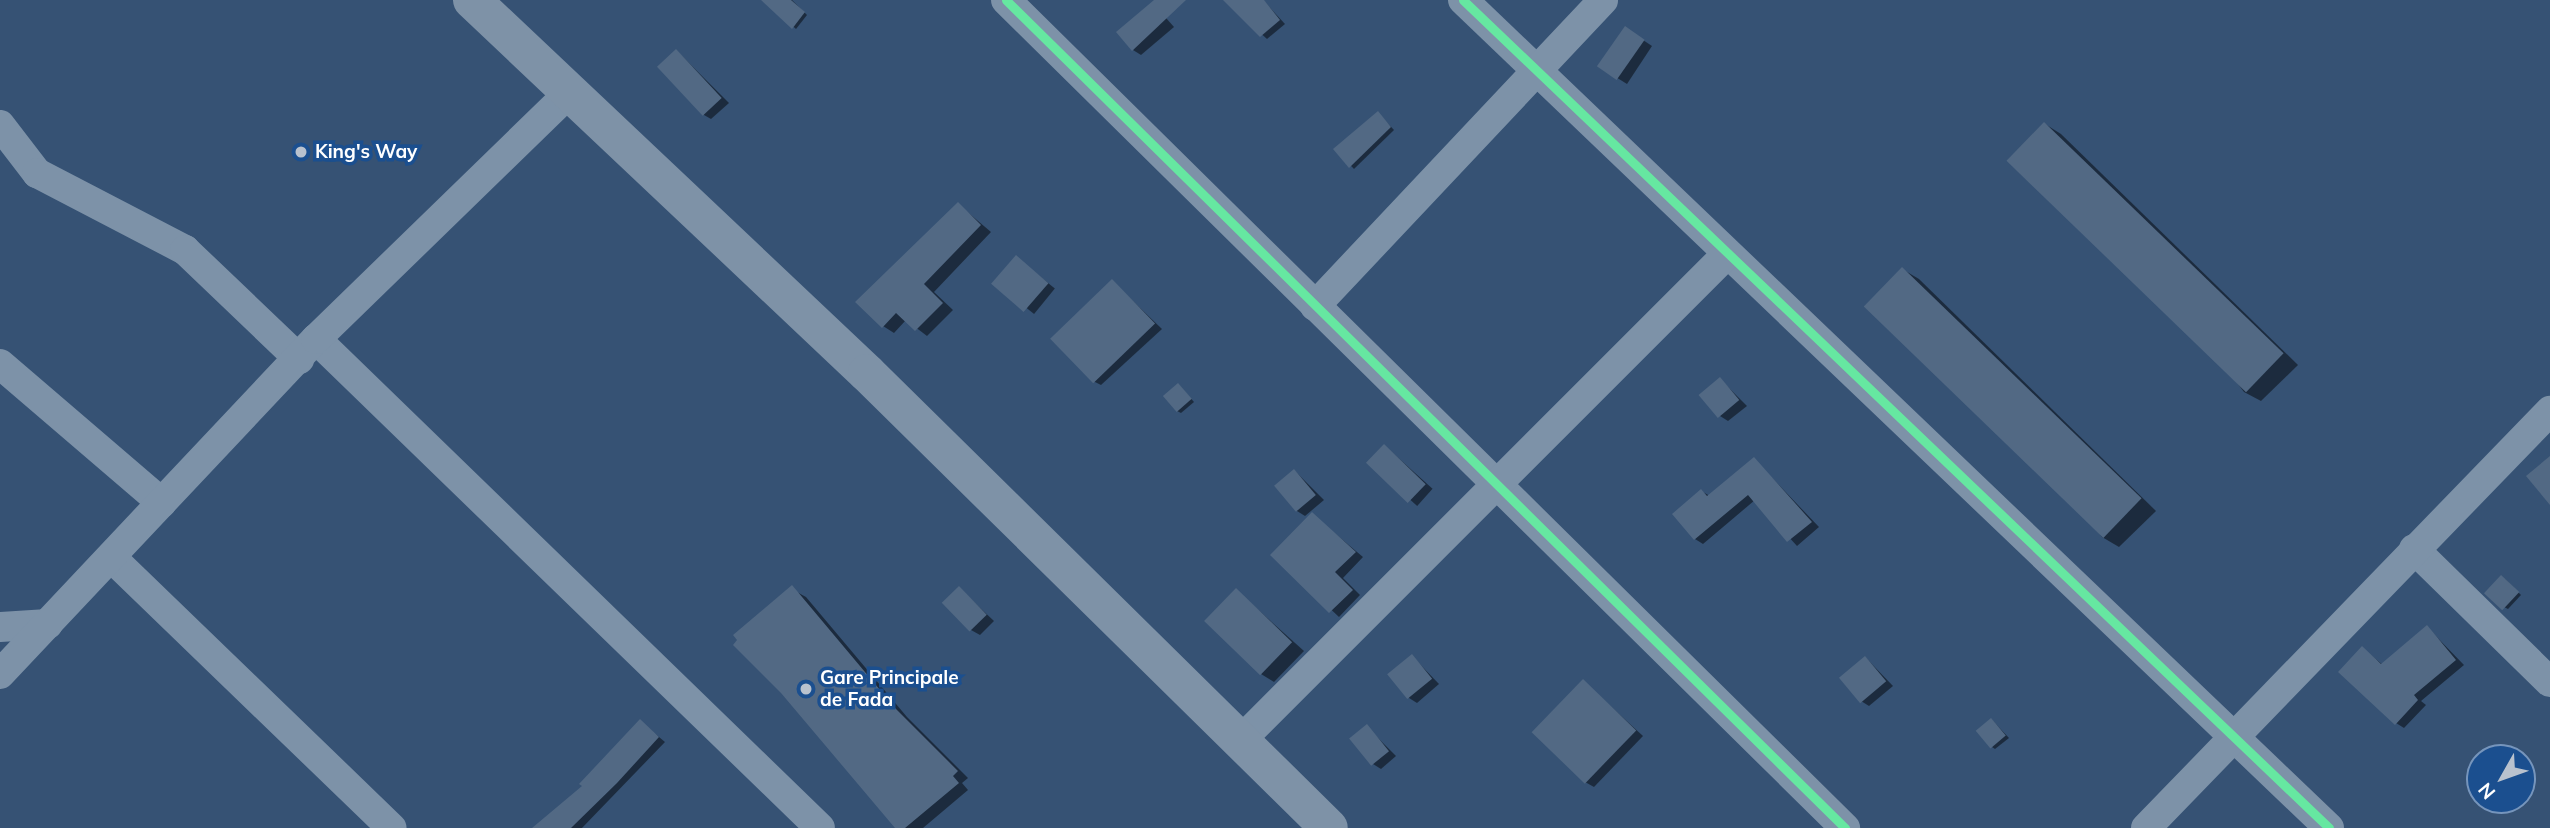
<!DOCTYPE html>
<html>
<head>
<meta charset="utf-8">
<style>
  body { margin:0 }
  #map { position:relative; width:2550px; height:828px; overflow:hidden; background:#365274; font-family:Mulish,sans-serif }
  div>[style] { position:absolute }
  .shadow>* { inset:0; background:#0007; transform-origin:0 0 }
  .building>* { inset:0; background:#526984; transform-origin:0 0 }
  .minor>* { height:30px; margin:-15px; padding:0 15px; transform-origin:15px; border-radius:15px; background:#7d92a8 }
  .highway>* { height:38px; margin:-19px; padding:0 19px; transform-origin:19px; border-radius:19px; background:#7e92a7 }
  .cycleway>* { height:9px; margin:-4.5px; padding:0 4.5px; transform-origin:4.5px; border-radius:4.5px; background:#66e7a1 }
  .dots>* { width:19px; height:19px; translate:-50% -50%; box-sizing:border-box; border:4px solid #1b4f8f; border-radius:50% }
  span { translate:-50% -50%; white-space:nowrap; text-align:center; line-height:1.15; -webkit-text-stroke:7px #1b4f8f; paint-order:stroke }
  .poi-label { font-size:19px; color:#fff; font-weight:700 }
  .left { translate:0 -50%; text-align:left }
  .north { position:absolute; left:2466px; top:744px; width:70px; height:70px; box-sizing:border-box; background:#1b4f8f; border:2px solid #7695bc; border-radius:50%; rotate:230deg; font-size:19px; font-weight:700; line-height:28px; text-align:center; color:#fff }
  .north::after { content:''; display:block; margin:auto; width:24px; height:32px; background:#b9c2ce; clip-path:polygon(50% 0,100% 100%,50% 72%,0 100%) }
</style>
</head>
<body>
<div id="map">
  <div class="shadow">
    <i style="clip-path:polygon(764px 0,792px 0,807px 15px,796px 29px)"></i>
    <i style="clip-path:polygon(1224px 0,1263px 0,1285px 24px,1267px 39px)"></i>
    <i style="clip-path:polygon(1159px 10px,1174px 27px,1141px 55px,1133px 50px)"></i>
    <i style="clip-path:polygon(1634px 34px,1652px 46px,1627px 84px,1598px 66px)"></i>
    <i style="clip-path:polygon(677px 51px,729px 103px,711px 119px,704px 115px)"></i>
    <i style="clip-path:polygon(1378px 113px,1394px 130px,1354px 169px,1335px 149px)"></i>
    <i style="clip-path:polygon(2045px 124px,2061px 134px,2298px 365px,2261px 401px,2244px 392px)"></i>
    <i style="clip-path:polygon(958px 204px,991px 232px,934px 292px,953px 310px,927px 336px,906px 320px,894px 333px,883px 326px)"></i>
    <i style="left:1016px;top:257px;width:50px;height:33px;rotate:39deg"></i>
    <i style="clip-path:polygon(1902px 269px,1919px 279px,2156px 511px,2119px 547px,2102px 537px)"></i>
    <i style="clip-path:polygon(1112px 281px,1162px 329px,1101px 385px,1093px 381px)"></i>
    <i style="clip-path:polygon(1720px 379px,1747px 406px,1728px 421px,1720px 416px)"></i>
    <i style="clip-path:polygon(1179px 385px,1194px 402px,1181px 413px,1177px 411px)"></i>
    <i style="left:1385px;top:446px;width:64px;height:23px;rotate:42deg"></i>
    <i style="clip-path:polygon(1754px 459px,1819px 527px,1797px 546px,1755px 500px,1703px 544px,1695px 539px,1701px 491px,1710px 496px)"></i>
    <i style="clip-path:polygon(1295px 471px,1324px 500px,1305px 516px,1297px 511px)"></i>
    <i style="clip-path:polygon(1313px 515px,1363px 557px,1343px 578px,1360px 595px,1339px 617px,1273px 555px)"></i>
    <i style="clip-path:polygon(2505px 579px,2521px 595px,2508px 609px,2504px 607px)"></i>
    <i style="clip-path:polygon(959px 588px,994px 621px,980px 635px,971px 630px)"></i>
    <i style="clip-path:polygon(1236px 590px,1304px 651px,1274px 682px,1261px 674px)"></i>
    <i style="clip-path:polygon(795px 591px,806px 597px,907px 717px,968px 778px,962px 783px,968px 790px,923px 828px,897px 828px,740px 640px)"></i>
    <i style="clip-path:polygon(2427px 627px,2464px 665px,2421px 701px,2426px 705px,2404px 728px,2396px 723px,2362px 648px,2383px 665px)"></i>
    <i style="clip-path:polygon(1412px 656px,1439px 684px,1417px 703px,1409px 698px)"></i>
    <i style="clip-path:polygon(1866px 658px,1893px 686px,1869px 706px,1861px 701px)"></i>
    <i style="clip-path:polygon(1583px 681px,1643px 736px,1594px 787px,1585px 782px)"></i>
    <i style="clip-path:polygon(1992px 720px,2009px 738px,1995px 749px,1992px 747px)"></i>
    <i style="clip-path:polygon(641px 722px,665px 742px,582px 828px,535px 828px,585px 787px)"></i>
    <i style="clip-path:polygon(1367px 727px,1396px 756px,1381px 769px,1373px 764px)"></i>
  </div>
  <div class="building">
    <i style="clip-path:polygon(761px 0,791px 0,805px 12px,792px 29px)"></i>
    <i style="clip-path:polygon(1154px 0,1186px 0,1132px 51px,1116px 32px)"></i>
    <i style="clip-path:polygon(1223px 0,1264px 0,1280px 20px,1260px 37px)"></i>
    <i style="left:1625px;top:26px;width:24px;height:49px;rotate:35deg"></i>
    <i style="left:676px;top:49px;width:67px;height:26px;rotate:47deg"></i>
    <i style="clip-path:polygon(1378px 111px,1391px 127px,1349px 168px,1333px 149px)"></i>
    <i style="left:2044px;top:122px;width:333px;height:54px;rotate:44deg"></i>
    <i style="clip-path:polygon(958px 202px,981px 225px,924px 284px,943px 303px,915px 331px,896px 313px,882px 328px,855px 302px)"></i>
    <i style="left:1016px;top:255px;width:43px;height:38px;rotate:41deg"></i>
    <i style="left:1902px;top:267px;width:333px;height:55px;rotate:44deg"></i>
    <i style="left:1112px;top:279px;width:62px;height:86px;rotate:46deg"></i>
    <i style="left:1720px;top:377px;width:30px;height:28px;rotate:50deg"></i>
    <i style="left:1178px;top:383px;width:21px;height:20px;rotate:49deg"></i>
    <i style="left:1384px;top:444px;width:58px;height:26px;rotate:44deg"></i>
    <i style="clip-path:polygon(2550px 456px,2550px 505px,2526px 476px)"></i>
    <i style="clip-path:polygon(1754px 457px,1812px 522px,1787px 542px,1748px 495px,1694px 540px,1672px 514px,1701px 489px,1707px 496px)"></i>
    <i style="left:1294px;top:469px;width:34px;height:26px;rotate:50deg"></i>
    <i style="clip-path:polygon(1312px 512px,1356px 552px,1335px 572px,1353px 590px,1329px 613px,1270px 555px)"></i>
    <i style="left:2501px;top:575px;width:25px;height:25px;rotate:43deg"></i>
    <i style="clip-path:polygon(792px 585px,896px 709px,958px 771px,953px 776px,959px 783px,905px 828px,895px 828px,781px 693px,733px 645px,737px 640px,733px 635px)"></i>
    <i style="left:959px;top:586px;width:40px;height:24px;rotate:46deg"></i>
    <i style="left:1236px;top:588px;width:78px;height:46px;rotate:44deg"></i>
    <i style="clip-path:polygon(2427px 625px,2456px 660px,2414px 695px,2418px 700px,2395px 725px,2338px 672px,2362px 646px,2381px 664px)"></i>
    <i style="left:1412px;top:654px;width:32px;height:32px;rotate:51deg"></i>
    <i style="left:1865px;top:656px;width:33px;height:34px;rotate:50deg"></i>
    <i style="left:1583px;top:679px;width:74px;height:74px;rotate:44deg"></i>
    <i style="left:1991px;top:718px;width:23px;height:20px;rotate:50deg"></i>
    <i style="clip-path:polygon(640px 719px,659px 737px,617px 783px,571px 828px,532px 828px,582px 786px,579px 784px)"></i>
    <i style="left:1367px;top:724px;width:35px;height:23px;rotate:51deg"></i>
  </div>
  <div class="minor">
    <i style="left:1006px;top:0;width:1179px;rotate:44.62deg"></i>
    <i style="left:1463px;top:0;width:1198px;rotate:43.71deg"></i>
    <i style="left:0;top:125px;width:61px;rotate:52.4deg"></i>
    <i style="left:37px;top:173px;width:167px;rotate:27.5deg"></i>
    <i style="left:185px;top:250px;width:158px;rotate:43.7deg"></i>
    <i style="left:1315px;top:306px;width:420px;rotate:-46.7deg"></i>
    <i style="left:316px;top:339px;width:702px;rotate:44.13deg"></i>
    <i style="left:0;top:364px;width:213px;rotate:40.6deg"></i>
    <i style="left:2414px;top:549px;width:190px;rotate:44.4deg"></i>
    <i style="left:111px;top:557px;width:390px;rotate:44deg"></i>
    <i style="left:0;top:627px;width:48px;rotate:-3.6deg"></i>
    <i style="left:0;top:674px;width:461px;rotate:-46.7deg"></i>
    <i style="left:316px;top:339px;width:354px;rotate:-44.2deg"></i>
    <i style="left:1240px;top:741px;width:689px;rotate:-45deg"></i>
    <i style="left:2146px;top:828px;width:581px;rotate:-45.91deg"></i>
  </div>
  <div class="highway">
    <i style="left:472px;top:0;width:543px;rotate:43.36deg"></i>
    <i style="left:867px;top:373px;width:648px;rotate:44.56deg"></i>
  </div>
  <div class="cycleway">
    <i style="left:1006px;top:0;width:1179px;rotate:44.62deg"></i>
    <i style="left:1463px;top:0;width:1198px;rotate:43.71deg"></i>
  </div>
  <div class="dots">
    <i style="left:301px;top:152px;background:#b9c2ce"></i>
    <i style="left:806px;top:689px;background:#b9c2ce"></i>
  </div>
  <div class="poi-label">
    <span class="left" style="left:315px;top:152px">King's Way</span>
    <span class="left" style="left:820px;top:689px">Gare Principale<br>de Fada</span>
  </div>
  <div class="north">N</div>
</div>
</body>
</html>
